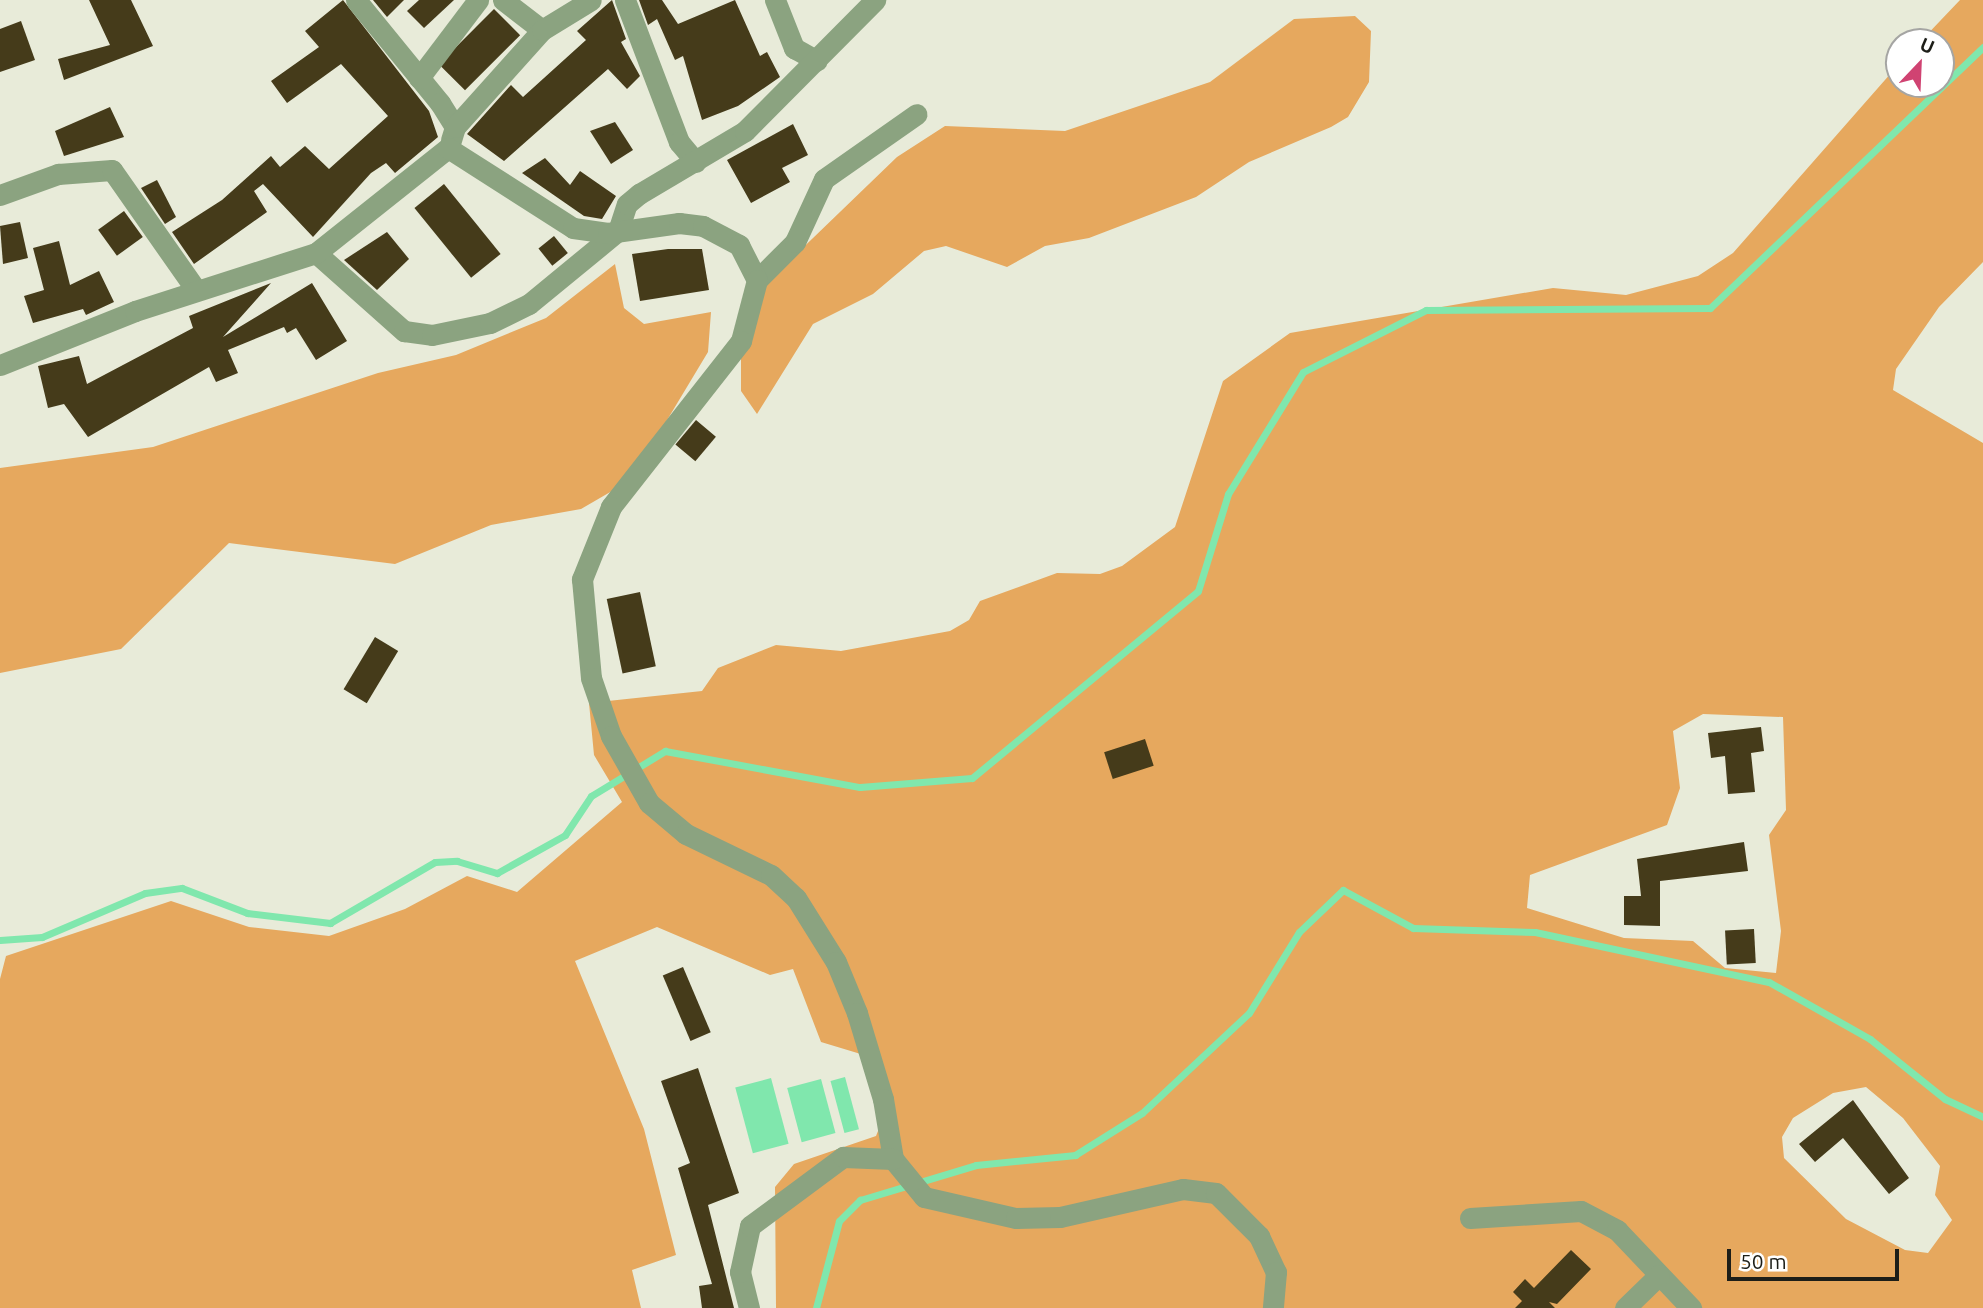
<!DOCTYPE html>
<html>
<head>
<meta charset="utf-8">
<style>
  body { margin:0 }
  #map { position:relative; width:1983px; height:1308px; overflow:hidden; background:#e8ebd9; font-family:Ubuntu,sans-serif }
  div>[style] { position:absolute }
  .green>* { inset:0; background:#e6a85e }
  .water>* { inset:0; background:#80e7ad; transform-origin:0 0 }
  .stream>* { height:7px; margin:-3.5px; padding:0 3.5px; transform-origin:3.5px; border-radius:3.5px; background:#80e7ad }
  .building>* { inset:0; background:#453b1a; transform-origin:0 0 }
  .minor>* { height:21px; margin:-10.5px; padding:0 10.5px; transform-origin:10.5px; border-radius:10.5px; background:#8ba380 }
  span { translate:-50% -50%; white-space:nowrap; text-align:center; line-height:1.15; -webkit-text-stroke:7px #fff; paint-order:stroke }
  .north { position:absolute; left:1885px; top:28px; width:70px; height:70px; box-sizing:border-box; background:#fff; border:2px solid #a5a5a3; border-radius:50%; rotate:23deg; font-size:19px; font-weight:700; line-height:28px; text-align:center; color:#1d1e18 }
  .north::after { content:''; display:block; margin:auto; width:24px; height:32px; background:#d04372; clip-path:polygon(50% 0,100% 100%,50% 72%,0 100%) }
  .scale { position:absolute; left:1727px; top:1249px; width:172px; height:32px; box-sizing:border-box; border:4px solid #1d1e18; border-top:0; padding-left:9px; font-size:21px; line-height:24px; white-space:nowrap; color:#1d1e18; -webkit-text-stroke:5px #fff; paint-order:stroke }
</style>
</head>
<body>
<div id="map">
  <div class="green">
    <i style="clip-path:polygon(evenodd,1960px 0,1983px 0,1983px 262px,1939px 307px,1896px 369px,1893px 390px,1983px 443px,1983px 1308px,776px 1308px,775px 1187px,794px 1164px,876px 1136px,882px 1121px,864px 1055px,821px 1042px,793px 969px,770px 975px,657px 927px,575px 961px,644px 1129px,676px 1255px,632px 1270px,641px 1308px,0 1308px,0 979px,6px 956px,171px 901px,249px 927px,329px 936px,405px 909px,467px 876px,517px 892px,622px 802px,594px 755px,589px 703px,702px 691px,718px 668px,776px 645px,841px 651px,950px 631px,969px 620px,980px 601px,1057px 573px,1100px 574px,1122px 566px,1175px 527px,1223px 381px,1290px 333px,1553px 288px,1626px 295px,1698px 276px,1733px 253px,1899px 64px,1899px 84px,1941px 84px,1941px 42px,1920px 42px,1960px 0,1703px 714px,1783px 717px,1786px 810px,1769px 835px,1781px 931px,1776px 973px,1725px 968px,1693px 941px,1624px 938px,1527px 908px,1530px 875px,1667px 825px,1680px 788px,1673px 731px,1703px 714px,1960px 0,1866px 1087px,1903px 1118px,1940px 1166px,1935px 1195px,1952px 1220px,1928px 1253px,1905px 1250px,1846px 1219px,1784px 1158px,1782px 1137px,1793px 1118px,1833px 1093px,1866px 1087px)"></i>
    <i style="clip-path:polygon(1355px 16px,1371px 31px,1369px 82px,1348px 117px,1331px 127px,1249px 162px,1196px 197px,1089px 238px,1045px 246px,1007px 267px,946px 246px,924px 251px,873px 294px,813px 324px,757px 414px,741px 391px,741px 343px,756px 293px,897px 157px,945px 126px,1065px 131px,1210px 82px,1294px 19px)"></i>
    <i style="clip-path:polygon(615px 264px,624px 308px,644px 324px,711px 312px,708px 352px,631px 480px,581px 509px,491px 525px,395px 564px,229px 543px,121px 649px,0 673px,0 468px,153px 447px,378px 373px,456px 355px,546px 318px)"></i>
  </div>
  <div class="water">
    <i style="left:845px;top:1077px;width:54px;height:15px;rotate:75deg"></i>
    <i style="left:771px;top:1078px;width:68px;height:37px;rotate:75deg"></i>
    <i style="left:821px;top:1079px;width:56px;height:35px;rotate:75deg"></i>
  </div>
  <div class="stream">
    <i style="left:0;top:940px;width:42px;rotate:-4.1deg"></i>
    <i style="left:42px;top:937px;width:112px;rotate:-23.1deg"></i>
    <i style="left:145px;top:893px;width:37px;rotate:-8deg"></i>
    <i style="left:182px;top:888px;width:70px;rotate:21deg"></i>
    <i style="left:247px;top:913px;width:84px;rotate:6.9deg"></i>
    <i style="left:330px;top:923px;width:121px;rotate:-30.2deg"></i>
    <i style="left:435px;top:862px;width:22px;rotate:-3deg"></i>
    <i style="left:457px;top:861px;width:42px;rotate:16.7deg"></i>
    <i style="left:497px;top:873px;width:78px;rotate:-29.2deg"></i>
    <i style="left:565px;top:835px;width:47px;rotate:-56.3deg"></i>
    <i style="left:591px;top:796px;width:87px;rotate:-31.3deg"></i>
    <i style="left:665px;top:751px;width:198px;rotate:10.5deg"></i>
    <i style="left:860px;top:787px;width:112px;rotate:-4.6deg"></i>
    <i style="left:972px;top:778px;width:293px;rotate:-39.6deg"></i>
    <i style="left:1198px;top:591px;width:102px;rotate:-72.8deg"></i>
    <i style="left:1228px;top:494px;width:143px;rotate:-58.4deg"></i>
    <i style="left:1303px;top:372px;width:138px;rotate:-26.8deg"></i>
    <i style="left:1426px;top:310px;width:284px;rotate:-0.4deg"></i>
    <i style="left:1710px;top:308px;width:378px;rotate:-43.7deg"></i>
    <i style="left:816px;top:1308px;width:90px;rotate:-75.2deg"></i>
    <i style="left:839px;top:1221px;width:30px;rotate:-45deg"></i>
    <i style="left:860px;top:1200px;width:121px;rotate:-16.8deg"></i>
    <i style="left:976px;top:1165px;width:100px;rotate:-5.8deg"></i>
    <i style="left:1075px;top:1155px;width:79px;rotate:-32.1deg"></i>
    <i style="left:1142px;top:1113px;width:146px;rotate:-43.1deg"></i>
    <i style="left:1249px;top:1013px;width:95px;rotate:-58.3deg"></i>
    <i style="left:1299px;top:932px;width:61px;rotate:-43.7deg"></i>
    <i style="left:1343px;top:890px;width:80px;rotate:28.5deg"></i>
    <i style="left:1413px;top:928px;width:122px;rotate:1.9deg"></i>
    <i style="left:1535px;top:932px;width:239px;rotate:12.1deg"></i>
    <i style="left:1769px;top:982px;width:116px;rotate:29.4deg"></i>
    <i style="left:1870px;top:1039px;width:96px;rotate:38.7deg"></i>
    <i style="left:1945px;top:1099px;width:42px;rotate:25.3deg"></i>
  </div>
  <div class="building">
    <i style="clip-path:polygon(89px 0,131px 0,153px 46px,64px 80px,58px 59px,110px 45px)"></i>
    <i style="clip-path:polygon(343px 0,429px 111px,438px 137px,395px 173px,386px 163px,371px 173px,313px 237px,263px 184px,254px 191px,267px 212px,194px 264px,172px 232px,222px 200px,271px 156px,280px 167px,305px 146px,329px 169px,388px 116px,341px 64px,287px 103px,271px 81px,319px 47px,305px 31px)"></i>
    <i style="clip-path:polygon(373px 0,404px 0,387px 17px)"></i>
    <i style="clip-path:polygon(419px 0,454px 0,424px 28px,407px 11px)"></i>
    <i style="clip-path:polygon(612px 0,626px 39px,621px 42px,640px 76px,627px 89px,608px 69px,504px 161px,467px 134px,511px 85px,523px 97px,586px 40px,577px 31px)"></i>
    <i style="clip-path:polygon(639px 0,662px 0,678px 24px,735px 0,760px 56px,767px 52px,780px 77px,738px 106px,702px 120px,683px 56px,675px 60px,657px 19px,648px 25px)"></i>
    <i style="left:494px;top:9px;width:37px;height:78px;rotate:45deg"></i>
    <i style="clip-path:polygon(21px 21px,35px 60px,0 72px,0 29px)"></i>
    <i style="clip-path:polygon(110px 107px,124px 137px,64px 156px,55px 131px)"></i>
    <i style="clip-path:polygon(615px 122px,633px 150px,611px 164px,590px 131px)"></i>
    <i style="clip-path:polygon(793px 124px,808px 155px,782px 168px,790px 182px,751px 203px,727px 160px)"></i>
    <i style="clip-path:polygon(545px 158px,570px 185px,580px 171px,616px 196px,602px 219px,584px 216px,522px 173px)"></i>
    <i style="clip-path:polygon(157px 180px,176px 217px,165px 224px,141px 188px)"></i>
    <i style="left:444px;top:184px;width:90px;height:38px;rotate:51deg"></i>
    <i style="left:124px;top:211px;width:32px;height:32px;rotate:54deg"></i>
    <i style="clip-path:polygon(20px 222px,28px 258px,3px 264px,0 226px)"></i>
    <i style="clip-path:polygon(387px 232px,409px 259px,377px 290px,344px 260px)"></i>
    <i style="left:554px;top:236px;width:22px;height:20px;rotate:51deg"></i>
    <i style="clip-path:polygon(59px 241px,70px 285px,99px 271px,114px 302px,86px 315px,83px 309px,33px 323px,24px 296px,44px 290px,33px 248px)"></i>
    <i style="clip-path:polygon(668px 249px,702px 249px,709px 290px,640px 301px,632px 254px)"></i>
    <i style="clip-path:polygon(271px 283px,223px 337px,312px 283px,347px 341px,316px 360px,296px 328px,287px 333px,284px 327px,228px 350px,238px 373px,216px 382px,209px 367px,88px 437px,64px 404px,48px 408px,38px 366px,79px 356px,87px 384px,193px 328px,189px 316px)"></i>
    <i style="left:696px;top:420px;width:26px;height:32px;rotate:40deg"></i>
    <i style="left:640px;top:592px;width:76px;height:34px;rotate:78deg"></i>
    <i style="left:375px;top:637px;width:27px;height:61px;rotate:31deg"></i>
    <i style="clip-path:polygon(1761px 727px,1764px 751px,1751px 753px,1755px 792px,1728px 794px,1725px 756px,1711px 758px,1708px 733px)"></i>
    <i style="left:1145px;top:739px;width:28px;height:43px;rotate:72deg"></i>
    <i style="clip-path:polygon(1744px 842px,1748px 871px,1660px 881px,1660px 926px,1624px 925px,1624px 896px,1641px 896px,1637px 859px)"></i>
    <i style="left:1754px;top:929px;width:34px;height:29px;rotate:87deg"></i>
    <i style="left:683px;top:967px;width:71px;height:22px;rotate:67deg"></i>
    <i style="clip-path:polygon(698px 1068px,739px 1193px,708px 1205px,734px 1308px,702px 1308px,699px 1286px,712px 1284px,678px 1168px,690px 1163px,661px 1081px)"></i>
    <i style="clip-path:polygon(1853px 1100px,1909px 1178px,1889px 1194px,1843px 1138px,1815px 1162px,1799px 1144px)"></i>
    <i style="clip-path:polygon(1571px 1250px,1591px 1269px,1557px 1304px,1549px 1302px,1555px 1308px,1515px 1308px,1522px 1301px,1513px 1292px,1525px 1279px,1534px 1288px)"></i>
  </div>
  <div class="minor">
    <i style="left:356px;top:0;width:133px;rotate:50.8deg"></i>
    <i style="left:440px;top:103px;width:28px;rotate:58deg"></i>
    <i style="left:455px;top:127px;width:14px;rotate:107deg"></i>
    <i style="left:503px;top:0;width:49px;rotate:37.6deg"></i>
    <i style="left:625px;top:0;width:152px;rotate:69.2deg"></i>
    <i style="left:679px;top:142px;width:26px;rotate:50deg"></i>
    <i style="left:775px;top:0;width:52px;rotate:68.4deg"></i>
    <i style="left:794px;top:48px;width:26px;rotate:29deg"></i>
    <i style="left:419px;top:78px;width:98px;rotate:-52.9deg"></i>
    <i style="left:455px;top:127px;width:130px;rotate:-48.1deg"></i>
    <i style="left:542px;top:30px;width:57px;rotate:-31.5deg"></i>
    <i style="left:0;top:195px;width:62px;rotate:-19.9deg"></i>
    <i style="left:58px;top:174px;width:54px;rotate:-4.2deg"></i>
    <i style="left:112px;top:170px;width:146px;rotate:55deg"></i>
    <i style="left:316px;top:253px;width:118px;rotate:41.6deg"></i>
    <i style="left:404px;top:331px;width:28px;rotate:8deg"></i>
    <i style="left:432px;top:335px;width:59px;rotate:-11.7deg"></i>
    <i style="left:490px;top:323px;width:43px;rotate:-26deg"></i>
    <i style="left:529px;top:304px;width:115px;rotate:-39.4deg"></i>
    <i style="left:618px;top:231px;width:28px;rotate:-72deg"></i>
    <i style="left:627px;top:204px;width:16px;rotate:-40deg"></i>
    <i style="left:639px;top:194px;width:123px;rotate:-30.7deg"></i>
    <i style="left:745px;top:131px;width:185px;rotate:-45.2deg"></i>
    <i style="left:757px;top:280px;width:54px;rotate:-45deg"></i>
    <i style="left:795px;top:242px;width:69px;rotate:-65.3deg"></i>
    <i style="left:824px;top:179px;width:113px;rotate:-35deg"></i>
    <i style="left:0;top:365px;width:145px;rotate:-21.8deg"></i>
    <i style="left:135px;top:311px;width:190px;rotate:-17.8deg"></i>
    <i style="left:316px;top:253px;width:169px;rotate:-38.5deg"></i>
    <i style="left:448px;top:148px;width:148px;rotate:32.6deg"></i>
    <i style="left:573px;top:228px;width:35px;rotate:8deg"></i>
    <i style="left:608px;top:233px;width:72px;rotate:-8deg"></i>
    <i style="left:679px;top:223px;width:24px;rotate:7deg"></i>
    <i style="left:703px;top:226px;width:41px;rotate:27.8deg"></i>
    <i style="left:739px;top:245px;width:39px;rotate:63deg"></i>
    <i style="left:757px;top:280px;width:63px;rotate:104.7deg"></i>
    <i style="left:741px;top:341px;width:211px;rotate:128.1deg"></i>
    <i style="left:611px;top:507px;width:78px;rotate:111.9deg"></i>
    <i style="left:582px;top:579px;width:99px;rotate:84.8deg"></i>
    <i style="left:591px;top:678px;width:61px;rotate:71deg"></i>
    <i style="left:611px;top:736px;width:77px;rotate:60.4deg"></i>
    <i style="left:649px;top:803px;width:48px;rotate:40deg"></i>
    <i style="left:686px;top:834px;width:94px;rotate:25.8deg"></i>
    <i style="left:771px;top:875px;width:34px;rotate:43deg"></i>
    <i style="left:796px;top:898px;width:75px;rotate:58deg"></i>
    <i style="left:836px;top:962px;width:55px;rotate:67.6deg"></i>
    <i style="left:857px;top:1013px;width:90px;rotate:73.2deg"></i>
    <i style="left:883px;top:1099px;width:61px;rotate:80.5deg"></i>
    <i style="left:893px;top:1159px;width:49px;rotate:50.8deg"></i>
    <i style="left:924px;top:1197px;width:94px;rotate:12.9deg"></i>
    <i style="left:1016px;top:1218px;width:44px;rotate:-1.3deg"></i>
    <i style="left:1060px;top:1217px;width:126px;rotate:-12.8deg"></i>
    <i style="left:1183px;top:1189px;width:33px;rotate:7deg"></i>
    <i style="left:1216px;top:1193px;width:61px;rotate:45deg"></i>
    <i style="left:1259px;top:1236px;width:40px;rotate:65deg"></i>
    <i style="left:1276px;top:1272px;width:36px;rotate:95deg"></i>
    <i style="left:1470px;top:1218px;width:111px;rotate:-3.6deg"></i>
    <i style="left:1581px;top:1211px;width:41px;rotate:27.8deg"></i>
    <i style="left:1617px;top:1230px;width:108px;rotate:46.5deg"></i>
    <i style="left:749px;top:1308px;width:37px;rotate:-104deg"></i>
    <i style="left:740px;top:1272px;width:47px;rotate:-77.7deg"></i>
    <i style="left:750px;top:1226px;width:116px;rotate:-36.6deg"></i>
    <i style="left:843px;top:1157px;width:50px;rotate:2.3deg"></i>
    <i style="left:1625px;top:1308px;width:47px;rotate:-44.1deg"></i>
  </div>
  <div class="north">U</div>
  <div class="scale">50 m</div>
</div>
</body>
</html>
